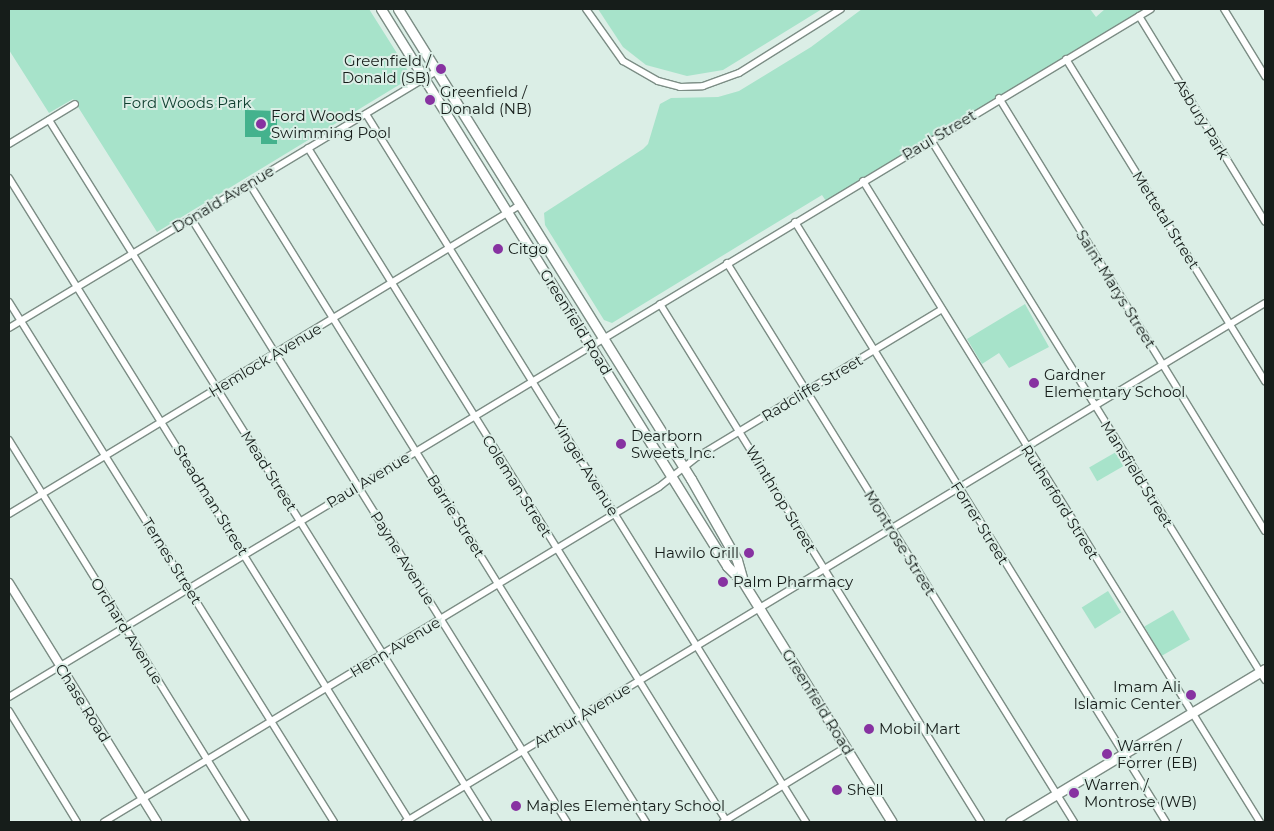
<!DOCTYPE html>
<html>
<head>
<meta charset="utf-8">
<style>
  body { margin:0 }
  #map { position:relative; width:1274px; height:831px; overflow:hidden; background:#dbeee6; font-family:Montserrat,sans-serif }
  div>[style] { position:absolute }
  .green>* { inset:0; background:#a7e3ca; transform-origin:0 0 }
  .water>* { inset:0; background:#44b28d }
  .roads { filter:drop-shadow(1px 0 #7c8d85) drop-shadow(-1px 0 #7c8d85) drop-shadow(0 1px #7c8d85) drop-shadow(0 -1px #7c8d85) }
  .minor>* { height:6px; margin:-3px; padding:0 3px; transform-origin:3px; border-radius:3px; background:#fff }
  .tertiary>* { height:8px; margin:-4px; padding:0 4px; transform-origin:4px; border-radius:4px; background:#fff }
  .secondary>* { height:9px; margin:-4.5px; padding:0 4.5px; transform-origin:4.5px; border-radius:4.5px; background:#fff }
  .dots>* { width:14px; height:14px; translate:-50% -50%; box-sizing:border-box; border:2px solid #dbeee6; border-radius:50% }
  span { translate:-50% -50%; white-space:nowrap; text-align:center; line-height:1.15; -webkit-text-stroke:4px #dbeee6; paint-order:stroke }
  .poi-label { font-size:15px; color:#161d1a }
  .right { translate:-100% -50%; text-align:right }
  .left { translate:0 -50%; text-align:left }
  .park-label { font-size:15px; color:#103f30 }
  .street-label { font-size:15px; color:#161d1a }
  .frame { position:absolute; inset:0; border:10px solid #161d1a; pointer-events:none }
</style>
</head>
<body>
<div id="map">
  <div class="green">
    <i style="clip-path:polygon(9px 9px,369px 9px,412px 77px,157px 232px,73px 99px,49px 113px,9px 50px)"></i>
    <i style="clip-path:polygon(598px 9px,822px 9px,723px 70px,687px 76px,646px 65px,623px 47px)"></i>
    <i style="clip-path:polygon(862px 9px,1090px 9px,1096px 17px,1105px 9px,1144px 9px,826px 201px,822px 195px,612px 323px,604px 320px,545px 225px,544px 213px,643px 149px,648px 144px,660px 104px,671px 98px,718px 97px,739px 91px,811px 47px)"></i>
    <i style="clip-path:polygon(1025px 304px,1049px 347px,1009px 368px,999px 353px,982px 364px,967px 339px)"></i>
    <i style="left:1116px;top:452px;width:16px;height:31px;rotate:60deg"></i>
    <i style="left:1108px;top:591px;width:25px;height:31px;rotate:58deg"></i>
    <i style="left:1173px;top:610px;width:34px;height:33px;rotate:60deg"></i>
  </div>
  <div class="water">
    <i style="clip-path:polygon(245px 110px,277px 111px,277px 144px,261px 144px,261px 137px,245px 137px)"></i>
  </div>
  <div class="roads">
    <div class="minor">
      <i style="left:586px;top:9px;width:64px;rotate:54.6deg"></i>
      <i style="left:623px;top:61px;width:40px;rotate:29.7deg"></i>
      <i style="left:658px;top:81px;width:23px;rotate:15deg"></i>
      <i style="left:680px;top:87px;width:23px;rotate:-2deg"></i>
      <i style="left:703px;top:86px;width:38px;rotate:-20deg"></i>
      <i style="left:739px;top:73px;width:120px;rotate:-32.1deg"></i>
      <i style="left:1224px;top:9px;width:79px;rotate:58.5deg"></i>
      <i style="left:1139px;top:16px;width:241px;rotate:58.5deg"></i>
      <i style="left:1066px;top:59px;width:379px;rotate:58.3deg"></i>
      <i style="left:999px;top:98px;width:508px;rotate:58.44deg"></i>
      <i style="left:366px;top:114px;width:834px;rotate:58.14deg"></i>
      <i style="left:49px;top:120px;width:828px;rotate:57.98deg"></i>
      <i style="left:931px;top:140px;width:635px;rotate:58.26deg"></i>
      <i style="left:9px;top:144px;width:77px;rotate:-31.2deg"></i>
      <i style="left:308px;top:148px;width:794px;rotate:58.13deg"></i>
      <i style="left:9px;top:178px;width:759px;rotate:58.09deg"></i>
      <i style="left:863px;top:181px;width:754px;rotate:58.23deg"></i>
      <i style="left:249px;top:183px;width:752px;rotate:58.15deg"></i>
      <i style="left:191px;top:218px;width:711px;rotate:58.1deg"></i>
      <i style="left:795px;top:222px;width:705px;rotate:58.27deg"></i>
      <i style="left:727px;top:263px;width:658px;rotate:58.17deg"></i>
      <i style="left:9px;top:302px;width:613px;rotate:57.99deg"></i>
      <i style="left:660px;top:304px;width:609px;rotate:58.21deg"></i>
      <i style="left:9px;top:328px;width:499px;rotate:-31deg"></i>
      <i style="left:9px;top:440px;width:450px;rotate:58.2deg"></i>
      <i style="left:9px;top:514px;width:597px;rotate:-31.16deg"></i>
      <i style="left:9px;top:697px;width:1333px;rotate:-31.07deg"></i>
      <i style="left:9px;top:711px;width:130px;rotate:58.5deg"></i>
      <i style="left:104px;top:822px;width:648px;rotate:-31.12deg"></i>
      <i style="left:659px;top:487px;width:48px;rotate:-38.3deg"></i>
      <i style="left:697px;top:457px;width:286px;rotate:-31.1deg"></i>
      <i style="left:405px;top:822px;width:1004px;rotate:-31.11deg"></i>
      <i style="left:723px;top:822px;width:144px;rotate:-31.4deg"></i>
    </div>
    <div class="tertiary">
      <i style="left:9px;top:583px;width:281px;rotate:58.2deg"></i>
    </div>
    <div class="secondary">
      <i style="left:381px;top:9px;width:656px;rotate:58.15deg"></i>
      <i style="left:727px;top:566px;width:23px;rotate:45deg"></i>
      <i style="left:743px;top:582px;width:282px;rotate:58.2deg"></i>
      <i style="left:398px;top:9px;width:554px;rotate:58.06deg"></i>
      <i style="left:691px;top:479px;width:93px;rotate:60.4deg"></i>
      <i style="left:737px;top:560px;width:22px;rotate:74deg"></i>
      <i style="left:1010px;top:822px;width:297px;rotate:-31deg"></i>
    </div>
  </div>
  <div class="dots">
    <i style="left:441px;top:69px;background:#8732a1"></i>
    <i style="left:430px;top:100px;background:#8732a1"></i>
    <i style="left:261px;top:124px;background:#8732a1"></i>
    <i style="left:498px;top:249px;background:#8732a1"></i>
    <i style="left:1034px;top:383px;background:#8732a1"></i>
    <i style="left:621px;top:444px;background:#8732a1"></i>
    <i style="left:749px;top:553px;background:#8732a1"></i>
    <i style="left:723px;top:582px;background:#8732a1"></i>
    <i style="left:1191px;top:695px;background:#8732a1"></i>
    <i style="left:869px;top:729px;background:#8732a1"></i>
    <i style="left:1107px;top:754px;background:#8732a1"></i>
    <i style="left:837px;top:790px;background:#8732a1"></i>
    <i style="left:1074px;top:793px;background:#8732a1"></i>
    <i style="left:516px;top:806px;background:#8732a1"></i>
  </div>
  <div class="poi-label">
    <span class="right" style="left:431px;top:69px">Greenfield /<br>Donald (SB)</span>
    <span class="left" style="left:440px;top:100px">Greenfield /<br>Donald (NB)</span>
    <span class="left" style="left:271px;top:124px">Ford Woods<br>Swimming Pool</span>
    <span class="left" style="left:508px;top:249px">Citgo</span>
    <span class="left" style="left:1044px;top:383px">Gardner<br>Elementary School</span>
    <span class="left" style="left:631px;top:444px">Dearborn<br>Sweets Inc.</span>
    <span class="right" style="left:739px;top:553px">Hawilo Grill</span>
    <span class="left" style="left:733px;top:582px">Palm Pharmacy</span>
    <span class="right" style="left:1181px;top:695px">Imam Ali<br>Islamic Center</span>
    <span class="left" style="left:879px;top:729px">Mobil Mart</span>
    <span class="left" style="left:1117px;top:754px">Warren /<br>Forrer (EB)</span>
    <span class="left" style="left:1084px;top:793px">Warren /<br>Montrose (WB)</span>
    <span class="left" style="left:847px;top:790px">Shell</span>
    <span class="left" style="left:526px;top:806px">Maples Elementary School</span>
  </div>
  <div class="park-label">
    <span style="left:187px;top:103px">Ford Woods Park</span>
  </div>
  <div class="street-label">
    <span style="left:1202px;top:119px;rotate:59deg">Asbury Park</span>
    <span style="left:939px;top:135px;rotate:-31deg">Paul Street</span>
    <span style="left:223px;top:199px;rotate:-31deg">Donald Avenue</span>
    <span style="left:1166px;top:220px;rotate:58deg">Mettetal Street</span>
    <span style="left:1116px;top:289px;rotate:58deg">Saint Marys Street</span>
    <span style="left:576px;top:322px;rotate:58deg">Greenfield Road</span>
    <span style="left:265px;top:360px;rotate:-31deg">Hemlock Avenue</span>
    <span style="left:812px;top:388px;rotate:-31deg">Radcliffe Street</span>
    <span style="left:586px;top:468px;rotate:58deg">Yinger Avenue</span>
    <span style="left:269px;top:471px;rotate:58deg">Mead Street</span>
    <span style="left:1137px;top:474px;rotate:58deg">Mansfield Street</span>
    <span style="left:368px;top:480px;rotate:-31deg">Paul Avenue</span>
    <span style="left:517px;top:486px;rotate:58deg">Coleman Street</span>
    <span style="left:781px;top:499px;rotate:59deg">Winthrop Street</span>
    <span style="left:211px;top:500px;rotate:58deg">Steadman Street</span>
    <span style="left:1060px;top:502px;rotate:58deg">Rutherford Street</span>
    <span style="left:456px;top:516px;rotate:58deg">Barrie Street</span>
    <span style="left:980px;top:523px;rotate:58deg">Forrer Street</span>
    <span style="left:900px;top:543px;rotate:58deg">Montrose Street</span>
    <span style="left:403px;top:558px;rotate:58deg">Payne Avenue</span>
    <span style="left:172px;top:561px;rotate:58deg">Ternes Street</span>
    <span style="left:127px;top:631px;rotate:58deg">Orchard Avenue</span>
    <span style="left:395px;top:647px;rotate:-31deg">Henn Avenue</span>
    <span style="left:818px;top:702px;rotate:58deg">Greenfield Road</span>
    <span style="left:83px;top:703px;rotate:58deg">Chase Road</span>
    <span style="left:582px;top:715px;rotate:-31deg">Arthur Avenue</span>
  </div>
  <div class="frame"></div>
</div>
</body>
</html>
